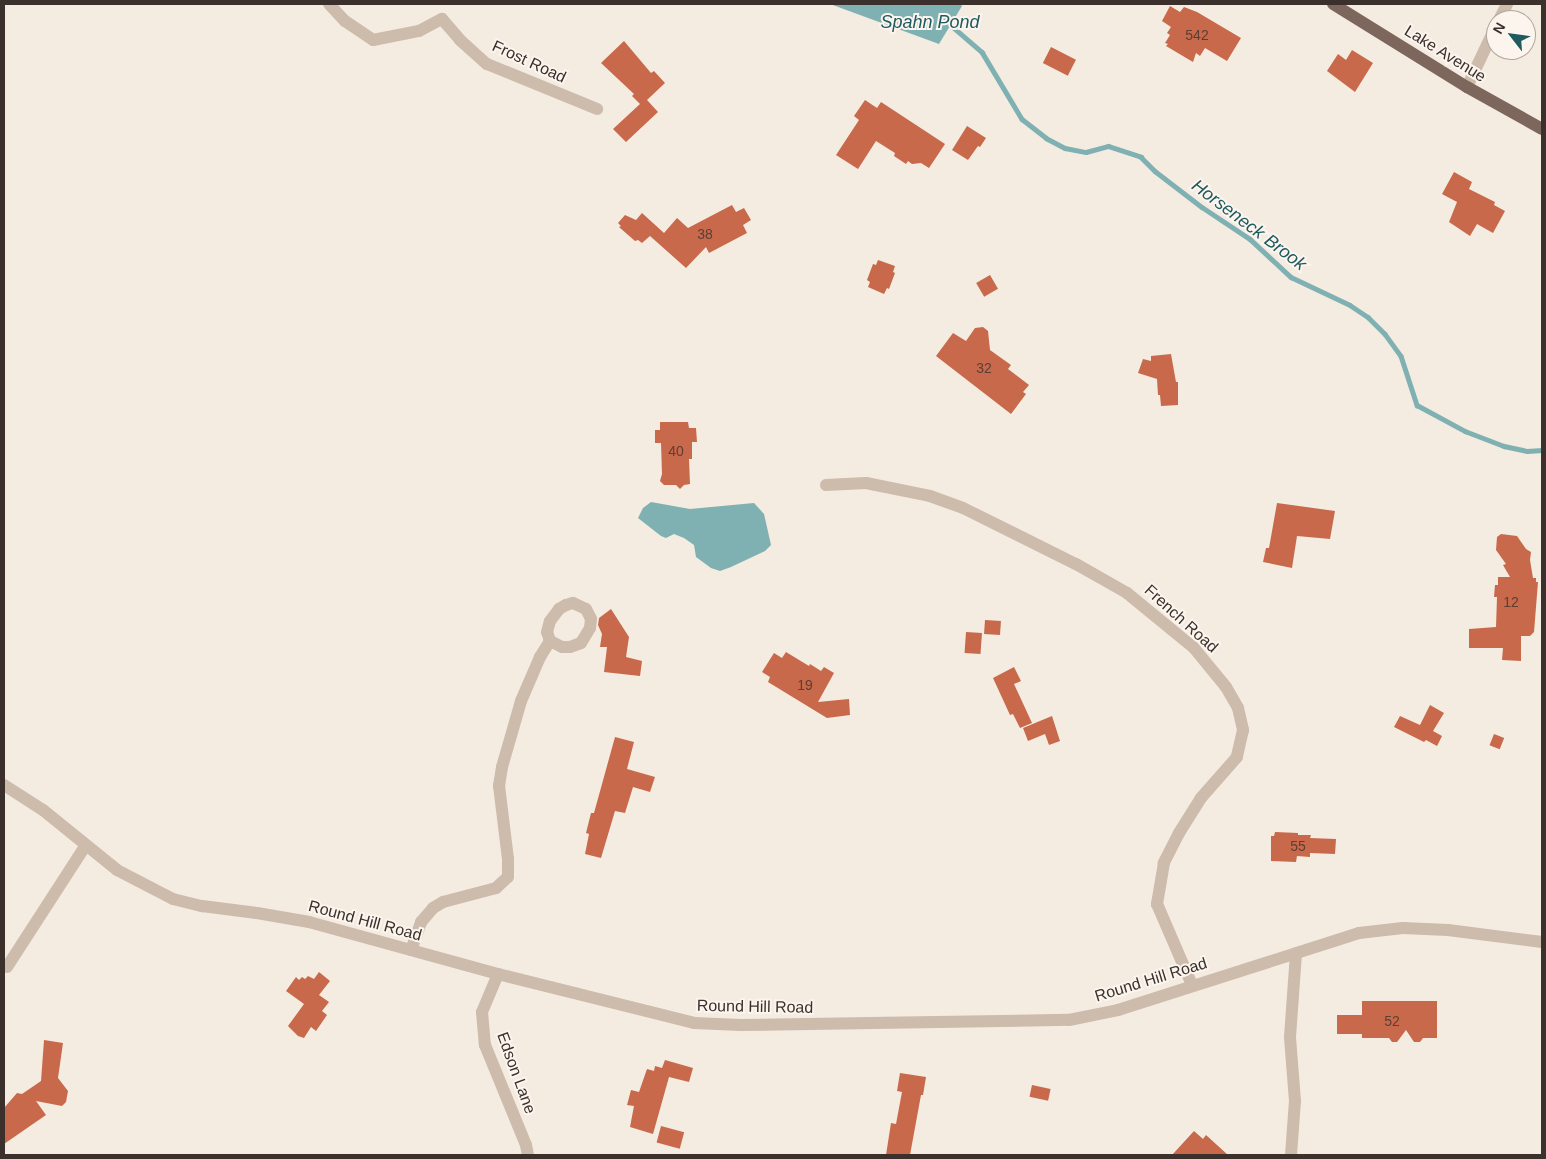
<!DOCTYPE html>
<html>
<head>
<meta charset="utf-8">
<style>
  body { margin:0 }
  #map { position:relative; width:1546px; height:1159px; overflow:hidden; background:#f4ebe1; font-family:Helvetica,sans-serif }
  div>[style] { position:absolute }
  .water>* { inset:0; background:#7fb0b2 }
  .stream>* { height:4.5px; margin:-2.25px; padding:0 2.25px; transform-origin:2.25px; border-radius:2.25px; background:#7fb0b2 }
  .building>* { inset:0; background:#c8694b; transform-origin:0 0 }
  .minor>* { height:12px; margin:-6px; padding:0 6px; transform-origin:6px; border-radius:6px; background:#cdbbac }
  .major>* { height:12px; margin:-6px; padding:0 6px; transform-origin:6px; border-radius:6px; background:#7d675c }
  span { translate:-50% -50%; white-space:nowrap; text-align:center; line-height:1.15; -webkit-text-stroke:4px #fbf5ee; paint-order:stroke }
  .number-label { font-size:14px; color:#5e3e33 }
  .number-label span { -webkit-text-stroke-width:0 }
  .street-label { font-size:16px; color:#3b302b }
  .water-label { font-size:18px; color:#1f5a5e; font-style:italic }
  .frame { position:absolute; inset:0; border:5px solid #3b302b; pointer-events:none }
  .north { position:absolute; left:1486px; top:10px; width:50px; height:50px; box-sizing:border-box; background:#fbf5ee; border:1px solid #aea6a0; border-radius:50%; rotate:300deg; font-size:14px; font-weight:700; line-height:20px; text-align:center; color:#3b302b }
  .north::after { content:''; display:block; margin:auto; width:18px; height:22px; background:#1f5a5e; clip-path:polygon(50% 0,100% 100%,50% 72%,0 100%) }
</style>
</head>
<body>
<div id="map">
  <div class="water">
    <i style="clip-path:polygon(830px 4px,960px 4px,962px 6px,939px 44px)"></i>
    <i style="clip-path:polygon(651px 502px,690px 509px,754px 503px,764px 514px,771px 545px,765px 551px,731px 567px,720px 571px,711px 568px,696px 557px,694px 545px,684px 538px,674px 534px,666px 538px,661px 536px,638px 518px,643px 508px)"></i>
  </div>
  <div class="stream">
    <i style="left:946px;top:21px;width:48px;rotate:40.7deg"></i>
    <i style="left:982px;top:52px;width:78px;rotate:59.2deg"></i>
    <i style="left:1022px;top:119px;width:31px;rotate:38deg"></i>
    <i style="left:1046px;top:138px;width:21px;rotate:28deg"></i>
    <i style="left:1065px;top:148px;width:21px;rotate:11deg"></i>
    <i style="left:1086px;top:152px;width:23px;rotate:-15deg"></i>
    <i style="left:1108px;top:146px;width:35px;rotate:18deg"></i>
    <i style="left:1141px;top:157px;width:20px;rotate:45deg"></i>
    <i style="left:1155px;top:171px;width:59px;rotate:37.5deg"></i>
    <i style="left:1202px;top:207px;width:58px;rotate:33.7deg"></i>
    <i style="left:1250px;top:239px;width:56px;rotate:42.8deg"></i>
    <i style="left:1291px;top:277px;width:65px;rotate:25.4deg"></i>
    <i style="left:1350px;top:305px;width:22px;rotate:34deg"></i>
    <i style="left:1368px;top:317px;width:24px;rotate:45deg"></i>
    <i style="left:1385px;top:334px;width:27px;rotate:54deg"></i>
    <i style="left:1401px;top:356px;width:52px;rotate:71.9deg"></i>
    <i style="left:1417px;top:405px;width:55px;rotate:28.4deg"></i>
    <i style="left:1465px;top:431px;width:42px;rotate:21deg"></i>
    <i style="left:1504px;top:446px;width:24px;rotate:12deg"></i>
    <i style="left:1527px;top:451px;width:15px;rotate:-4deg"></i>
  </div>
  <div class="building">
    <i style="clip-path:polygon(1170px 6px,1180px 12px,1184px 7px,1197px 12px,1241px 38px,1227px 61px,1205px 48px,1200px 56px,1196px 53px,1193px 62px,1166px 46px,1168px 44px,1165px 43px,1170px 35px,1167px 33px,1171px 27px,1162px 21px)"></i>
    <i style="clip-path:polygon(624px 41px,651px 73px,654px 71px,665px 83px,647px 100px,658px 112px,626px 142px,613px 129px,640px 104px,632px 96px,634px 94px,601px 63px)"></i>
    <i style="left:1051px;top:47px;width:28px;height:18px;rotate:27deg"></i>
    <i style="clip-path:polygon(1352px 50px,1373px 63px,1355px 92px,1327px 71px,1338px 54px,1346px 60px)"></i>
    <i style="clip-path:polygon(865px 100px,877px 108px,881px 102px,945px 144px,929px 168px,921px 163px,912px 164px,908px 161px,906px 164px,894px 156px,895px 153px,876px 141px,858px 169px,836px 155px,859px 120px,854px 116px)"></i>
    <i style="clip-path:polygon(967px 126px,986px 138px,980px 147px,978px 146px,968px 160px,952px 150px)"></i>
    <i style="clip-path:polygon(1454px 172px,1472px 182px,1469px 189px,1495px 202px,1494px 205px,1505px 211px,1493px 233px,1477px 224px,1470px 236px,1449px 222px,1457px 202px,1442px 194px)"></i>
    <i style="clip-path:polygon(732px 205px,736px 212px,744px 208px,751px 220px,743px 225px,747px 233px,709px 253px,706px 247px,686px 268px,650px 236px,642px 243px,638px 240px,635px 241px,619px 227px,621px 226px,618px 223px,625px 215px,636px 220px,642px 213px,664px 233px,677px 218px,688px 228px)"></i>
    <i style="clip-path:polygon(878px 260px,895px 266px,893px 272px,895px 273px,889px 289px,887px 288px,884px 294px,868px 287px,870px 282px,867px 280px,873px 264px,876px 265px)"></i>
    <i style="left:990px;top:275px;width:16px;height:16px;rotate:60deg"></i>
    <i style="clip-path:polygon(983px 327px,988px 331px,990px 350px,1011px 365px,1008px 369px,1029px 385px,1023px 392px,1026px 394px,1011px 414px,936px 356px,953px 333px,966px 341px,975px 328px)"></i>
    <i style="clip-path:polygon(1171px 354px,1176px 382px,1178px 382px,1178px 405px,1161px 406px,1160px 395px,1158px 395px,1157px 379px,1138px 373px,1143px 359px,1151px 361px,1151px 356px)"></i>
    <i style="clip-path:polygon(660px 422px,688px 422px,689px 428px,696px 428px,697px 442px,692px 442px,692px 459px,689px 459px,690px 484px,684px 485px,680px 489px,676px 485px,664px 485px,660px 481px,662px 474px,661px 443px,655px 443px,655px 430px,660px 430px)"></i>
    <i style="clip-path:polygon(1277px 503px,1335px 511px,1330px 539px,1297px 536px,1292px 568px,1263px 562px,1266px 548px,1269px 548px)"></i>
    <i style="clip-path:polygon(1501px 534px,1517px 536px,1526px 549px,1531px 552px,1530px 560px,1533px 578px,1536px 578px,1536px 582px,1538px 582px,1534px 632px,1530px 636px,1521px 636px,1521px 661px,1502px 660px,1503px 648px,1469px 648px,1469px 629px,1496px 627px,1497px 597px,1494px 597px,1495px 585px,1498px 585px,1498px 577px,1510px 577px,1503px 565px,1506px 564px,1496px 550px,1497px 537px)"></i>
    <i style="clip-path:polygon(611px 609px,629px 637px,626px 657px,642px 661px,640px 676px,604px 672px,607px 647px,600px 647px,602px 634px,598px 625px,599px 618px)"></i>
    <i style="left:985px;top:620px;width:16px;height:14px;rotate:4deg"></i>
    <i style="left:966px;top:632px;width:16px;height:21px;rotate:4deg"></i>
    <i style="clip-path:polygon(786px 652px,809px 666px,810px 664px,821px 671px,824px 667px,834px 673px,818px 702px,849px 699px,850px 715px,827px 718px,768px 682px,770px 677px,762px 672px,774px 653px,782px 658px)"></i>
    <i style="clip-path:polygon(1014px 667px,1021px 681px,1014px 684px,1032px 723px,1020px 728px,1013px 714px,1010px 715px,993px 678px)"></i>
    <i style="clip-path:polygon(1430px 705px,1444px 713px,1433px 731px,1442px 736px,1437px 746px,1426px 740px,1424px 742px,1394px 727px,1400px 716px,1420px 725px)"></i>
    <i style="clip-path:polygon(1052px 716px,1060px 741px,1049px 745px,1045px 734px,1028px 741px,1023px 728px)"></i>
    <i style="left:1494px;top:734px;width:11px;height:12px;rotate:22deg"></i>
    <i style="clip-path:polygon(615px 737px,634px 742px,627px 769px,655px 777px,650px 792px,633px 787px,625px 813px,615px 811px,601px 858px,585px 854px,589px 834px,586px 833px,591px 813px,594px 813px)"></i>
    <i style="clip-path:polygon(1275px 832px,1298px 833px,1298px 835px,1311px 835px,1310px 838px,1336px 839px,1335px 854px,1310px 853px,1310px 857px,1297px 856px,1296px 862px,1271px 861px,1271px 836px,1274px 836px)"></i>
    <i style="clip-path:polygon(319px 972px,330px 981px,319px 995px,329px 1002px,322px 1011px,327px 1015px,316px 1031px,311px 1027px,304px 1038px,298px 1036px,288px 1026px,304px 1004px,286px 991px,296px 977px,299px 980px,302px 977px,305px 979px,308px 976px,314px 979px)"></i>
    <i style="clip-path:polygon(1362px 1001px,1437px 1001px,1437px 1038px,1423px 1038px,1420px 1042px,1414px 1042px,1406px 1030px,1397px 1042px,1392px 1042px,1389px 1038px,1362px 1038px,1362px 1034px,1337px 1034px,1337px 1015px,1362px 1015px)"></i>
    <i style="clip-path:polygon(44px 1040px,63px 1043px,58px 1078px,68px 1091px,66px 1102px,62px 1106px,36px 1101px,46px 1115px,4px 1144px,4px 1108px,17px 1093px,22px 1094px,41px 1081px)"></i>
    <i style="clip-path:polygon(665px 1060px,693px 1068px,689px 1082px,669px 1077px,653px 1134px,630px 1127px,634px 1106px,627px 1105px,631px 1090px,639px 1092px,647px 1069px,654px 1071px,655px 1066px,662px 1068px)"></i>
    <i style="clip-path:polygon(900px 1073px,926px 1077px,923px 1095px,921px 1095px,910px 1155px,886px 1155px,891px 1123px,896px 1124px,902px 1092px,897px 1091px)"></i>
    <i style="left:1032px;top:1085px;width:19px;height:12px;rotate:12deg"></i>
    <i style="left:661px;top:1126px;width:24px;height:17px;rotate:15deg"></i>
    <i style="clip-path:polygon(1194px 1131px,1203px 1139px,1206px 1135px,1228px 1155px,1172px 1155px)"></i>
  </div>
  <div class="minor">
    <i style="left:329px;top:4px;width:23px;rotate:47deg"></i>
    <i style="left:345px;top:21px;width:34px;rotate:34deg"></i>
    <i style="left:373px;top:40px;width:47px;rotate:-11.1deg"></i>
    <i style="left:419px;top:31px;width:26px;rotate:-28deg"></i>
    <i style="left:442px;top:19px;width:28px;rotate:49deg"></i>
    <i style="left:460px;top:40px;width:36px;rotate:42deg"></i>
    <i style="left:487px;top:64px;width:119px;rotate:22.2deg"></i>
    <i style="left:1499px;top:20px;width:18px;rotate:-63deg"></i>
    <i style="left:1467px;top:87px;width:68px;rotate:-64.6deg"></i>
    <i style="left:826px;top:485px;width:40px;rotate:-2.9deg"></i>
    <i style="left:866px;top:483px;width:65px;rotate:11.5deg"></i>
    <i style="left:930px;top:496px;width:35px;rotate:20deg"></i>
    <i style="left:963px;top:508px;width:126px;rotate:26.4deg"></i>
    <i style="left:1076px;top:564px;width:59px;rotate:29.6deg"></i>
    <i style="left:1127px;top:593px;width:87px;rotate:39.4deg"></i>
    <i style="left:1194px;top:648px;width:50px;rotate:50.6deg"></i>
    <i style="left:1226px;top:687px;width:24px;rotate:60deg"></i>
    <i style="left:1238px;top:708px;width:23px;rotate:77deg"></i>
    <i style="left:1243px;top:730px;width:28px;rotate:103deg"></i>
    <i style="left:1237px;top:757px;width:55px;rotate:131.3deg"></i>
    <i style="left:1201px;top:798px;width:41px;rotate:122.2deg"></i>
    <i style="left:1179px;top:833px;width:34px;rotate:117deg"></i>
    <i style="left:1164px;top:863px;width:42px;rotate:99.7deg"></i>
    <i style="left:1157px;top:904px;width:88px;rotate:66.6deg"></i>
    <i style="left:4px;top:785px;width:46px;rotate:32.7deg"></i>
    <i style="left:43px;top:810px;width:95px;rotate:39deg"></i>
    <i style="left:117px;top:870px;width:63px;rotate:27.4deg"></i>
    <i style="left:173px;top:899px;width:30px;rotate:14deg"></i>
    <i style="left:202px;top:906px;width:55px;rotate:7.3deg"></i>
    <i style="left:257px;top:913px;width:53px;rotate:9.8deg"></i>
    <i style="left:309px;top:922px;width:196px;rotate:15.4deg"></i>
    <i style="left:498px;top:974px;width:202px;rotate:14deg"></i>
    <i style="left:694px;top:1023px;width:47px;rotate:2.4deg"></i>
    <i style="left:741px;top:1025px;width:328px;rotate:-0.9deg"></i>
    <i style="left:1069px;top:1020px;width:50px;rotate:-11.5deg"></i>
    <i style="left:1118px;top:1010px;width:253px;rotate:-17.7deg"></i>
    <i style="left:1359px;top:933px;width:44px;rotate:-6.5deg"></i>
    <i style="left:1403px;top:928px;width:45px;rotate:2.5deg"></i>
    <i style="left:1448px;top:930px;width:95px;rotate:7.3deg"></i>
    <i style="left:411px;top:950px;width:30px;rotate:-70deg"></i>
    <i style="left:421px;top:922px;width:18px;rotate:-49deg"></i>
    <i style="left:433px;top:908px;width:12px;rotate:-31deg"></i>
    <i style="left:443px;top:902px;width:55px;rotate:-14.8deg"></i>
    <i style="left:496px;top:888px;width:16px;rotate:-43deg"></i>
    <i style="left:508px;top:877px;width:18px;rotate:-90deg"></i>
    <i style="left:508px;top:859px;width:74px;rotate:-97deg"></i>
    <i style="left:499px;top:786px;width:19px;rotate:-81deg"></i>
    <i style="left:502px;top:767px;width:69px;rotate:-73.9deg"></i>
    <i style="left:521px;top:701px;width:48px;rotate:-66.6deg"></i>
    <i style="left:540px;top:657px;width:19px;rotate:-58deg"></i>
    <i style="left:550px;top:641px;width:9px;rotate:-108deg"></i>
    <i style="left:547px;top:632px;width:11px;rotate:-75deg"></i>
    <i style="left:550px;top:621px;width:15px;rotate:-53deg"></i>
    <i style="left:559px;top:609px;width:8px;rotate:-30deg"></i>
    <i style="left:566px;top:605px;width:7px;rotate:-16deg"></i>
    <i style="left:573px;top:603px;width:14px;rotate:25deg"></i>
    <i style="left:586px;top:609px;width:11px;rotate:63deg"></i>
    <i style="left:591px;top:619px;width:9px;rotate:96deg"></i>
    <i style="left:590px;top:628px;width:17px;rotate:121deg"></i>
    <i style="left:581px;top:643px;width:12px;rotate:160deg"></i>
    <i style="left:570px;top:647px;width:8px;rotate:180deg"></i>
    <i style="left:562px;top:647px;width:13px;rotate:-153deg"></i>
    <i style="left:7px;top:967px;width:145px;rotate:-57.1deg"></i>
    <i style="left:498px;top:974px;width:41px;rotate:112.8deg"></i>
    <i style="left:482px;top:1012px;width:33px;rotate:85deg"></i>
    <i style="left:485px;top:1045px;width:108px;rotate:67.7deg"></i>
    <i style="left:526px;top:1145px;width:10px;rotate:79deg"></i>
    <i style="left:1291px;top:1155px;width:54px;rotate:-85.8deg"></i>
    <i style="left:1295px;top:1101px;width:64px;rotate:-94.5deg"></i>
    <i style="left:1290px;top:1037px;width:84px;rotate:-85.9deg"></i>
  </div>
  <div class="major">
    <i style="left:1333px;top:4px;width:158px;rotate:31.8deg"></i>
    <i style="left:1467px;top:87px;width:86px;rotate:29.2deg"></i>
  </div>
  <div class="number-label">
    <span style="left:1197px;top:35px">542</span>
    <span style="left:705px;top:234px">38</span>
    <span style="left:984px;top:368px">32</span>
    <span style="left:676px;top:451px">40</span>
    <span style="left:1511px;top:602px">12</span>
    <span style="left:805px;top:685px">19</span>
    <span style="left:1298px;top:846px">55</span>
    <span style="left:1392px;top:1021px">52</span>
  </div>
  <div class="street-label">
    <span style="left:1445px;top:54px;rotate:32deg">Lake Avenue</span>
    <span style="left:529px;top:62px;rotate:25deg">Frost Road</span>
    <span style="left:1181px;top:619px;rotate:42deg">French Road</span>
    <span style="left:365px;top:921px;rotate:15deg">Round Hill Road</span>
    <span style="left:1151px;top:980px;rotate:-17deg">Round Hill Road</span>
    <span style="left:755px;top:1007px;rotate:1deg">Round Hill Road</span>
    <span style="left:516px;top:1073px;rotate:70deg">Edson Lane</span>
  </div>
  <div class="water-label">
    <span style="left:930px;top:22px">Spahn Pond</span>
    <span style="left:1249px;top:225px;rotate:37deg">Horseneck Brook</span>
  </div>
  <div class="frame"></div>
  <div class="north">N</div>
</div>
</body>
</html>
